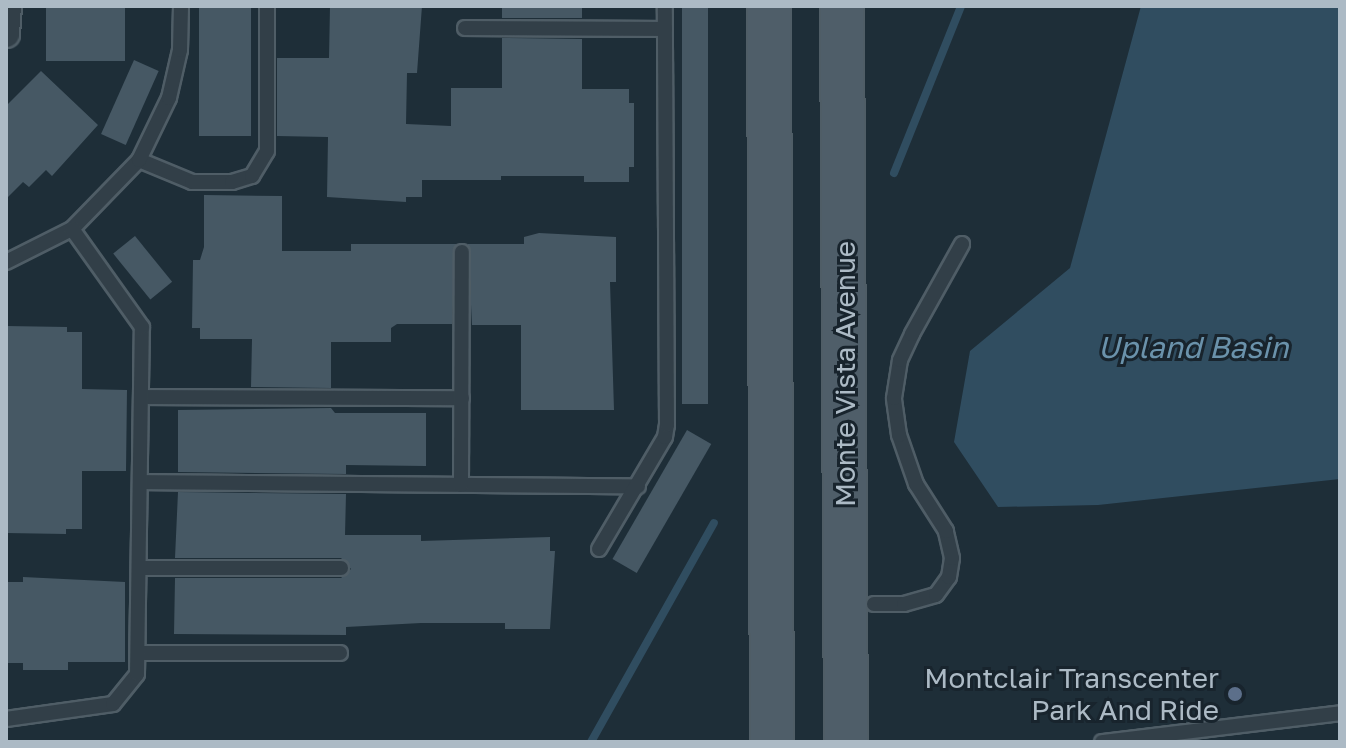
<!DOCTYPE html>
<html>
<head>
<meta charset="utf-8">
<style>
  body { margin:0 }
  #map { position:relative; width:1346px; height:748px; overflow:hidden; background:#1e2e38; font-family:"Golos Text",sans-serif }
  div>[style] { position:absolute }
  .water>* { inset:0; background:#304d60 }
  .stream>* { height:8px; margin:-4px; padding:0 4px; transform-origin:4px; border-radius:4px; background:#304d60 }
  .building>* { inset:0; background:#465864; transform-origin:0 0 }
  .roads { filter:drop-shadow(2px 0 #4f5d66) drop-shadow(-2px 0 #4f5d66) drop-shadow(0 2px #4f5d66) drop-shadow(0 -2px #4f5d66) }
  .lane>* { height:14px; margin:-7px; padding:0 7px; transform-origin:7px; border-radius:7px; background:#323f48 }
  .street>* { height:26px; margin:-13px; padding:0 13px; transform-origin:13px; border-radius:13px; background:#323f48 }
  .primary>* { height:42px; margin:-21px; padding:0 21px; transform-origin:21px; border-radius:21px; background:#4f5e69 }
  .dots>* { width:22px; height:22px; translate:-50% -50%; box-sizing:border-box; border:4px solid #18242d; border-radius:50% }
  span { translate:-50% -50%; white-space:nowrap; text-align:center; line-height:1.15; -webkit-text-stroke:6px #18242d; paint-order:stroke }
  .street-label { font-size:28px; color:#acbac5 }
  .poi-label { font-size:28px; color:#acbac5 }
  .right { translate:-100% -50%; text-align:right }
  .water-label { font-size:30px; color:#6a92ab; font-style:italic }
  .frame { position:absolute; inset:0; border:8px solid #acbac5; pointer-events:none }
</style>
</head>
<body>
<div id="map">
  <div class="water">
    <i style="clip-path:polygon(1141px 6px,1340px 6px,1340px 479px,1098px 505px,998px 507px,954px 442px,970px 351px,1070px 268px)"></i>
  </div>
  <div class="stream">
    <i style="left:894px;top:173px;width:180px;rotate:-68.1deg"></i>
    <i style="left:591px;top:742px;width:251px;rotate:-60.7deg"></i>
  </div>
  <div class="building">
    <i style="left:46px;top:6px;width:79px;height:55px"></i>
    <i style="left:199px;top:6px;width:52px;height:130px"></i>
    <i style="clip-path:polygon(330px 6px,422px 6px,417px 73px,407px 73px,406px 124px,451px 126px,451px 88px,502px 88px,502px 38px,582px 39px,582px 89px,629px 89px,629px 103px,634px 103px,634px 167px,629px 167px,629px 182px,584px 182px,584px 176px,501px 176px,501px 180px,422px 180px,422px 197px,406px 197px,406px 202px,327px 197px,328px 137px,277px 136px,277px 58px,329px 58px)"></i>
    <i style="left:502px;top:6px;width:80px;height:12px"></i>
    <i style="left:682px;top:6px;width:26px;height:398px"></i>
    <i style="left:134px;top:60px;width:27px;height:81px;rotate:24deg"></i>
    <i style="clip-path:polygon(41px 71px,98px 125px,52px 176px,46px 170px,29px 187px,23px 182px,6px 199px,6px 106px)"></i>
    <i style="clip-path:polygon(204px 195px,282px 196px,282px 251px,351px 251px,351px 244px,456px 244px,452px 324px,397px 324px,391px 328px,391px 342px,331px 342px,331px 388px,251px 387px,252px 339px,200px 339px,200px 328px,192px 328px,193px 260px,200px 260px,204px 247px)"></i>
    <i style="clip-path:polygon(539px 233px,616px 237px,616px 282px,610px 282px,614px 410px,521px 410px,521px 325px,472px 325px,468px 244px,524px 244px,524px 237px)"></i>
    <i style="left:135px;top:236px;width:59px;height:28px;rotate:51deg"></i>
    <i style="clip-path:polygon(6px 326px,67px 327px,67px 332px,82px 332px,82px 389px,127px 390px,126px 471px,82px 471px,82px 529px,66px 529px,66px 534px,6px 533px)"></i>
    <i style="clip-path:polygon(331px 408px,335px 413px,426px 413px,426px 466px,346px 465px,346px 474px,178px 472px,178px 410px)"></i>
    <i style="left:687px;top:430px;width:28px;height:149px;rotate:30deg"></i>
    <i style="clip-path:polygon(178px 492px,346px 494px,345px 535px,421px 535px,421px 541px,550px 537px,550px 551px,555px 551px,550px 629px,505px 629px,505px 623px,421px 623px,346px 627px,346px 635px,174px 634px,175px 578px,341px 578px,351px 569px,341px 558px,175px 558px)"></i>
    <i style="clip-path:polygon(23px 577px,125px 582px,125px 662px,68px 662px,68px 670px,23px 670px,23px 663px,6px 663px,6px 582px,23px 582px)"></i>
  </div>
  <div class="roads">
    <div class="lane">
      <i style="left:465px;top:28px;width:200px;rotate:0.3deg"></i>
      <i style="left:139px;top:160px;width:57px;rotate:22.5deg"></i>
      <i style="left:192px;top:182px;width:40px"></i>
      <i style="left:232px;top:182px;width:21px;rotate:-17deg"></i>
      <i style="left:252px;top:176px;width:29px;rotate:-59deg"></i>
      <i style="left:267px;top:151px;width:145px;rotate:-90deg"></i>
      <i style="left:6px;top:262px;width:74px;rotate:-26.6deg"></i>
      <i style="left:72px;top:229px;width:96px;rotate:-45.8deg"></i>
      <i style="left:139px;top:160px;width:69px;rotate:-64.2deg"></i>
      <i style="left:169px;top:98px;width:49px;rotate:-77.1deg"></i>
      <i style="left:180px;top:50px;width:44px;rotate:-88.7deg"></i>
      <i style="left:142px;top:397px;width:320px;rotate:0.2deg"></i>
      <i style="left:141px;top:482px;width:497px;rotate:0.5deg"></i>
      <i style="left:461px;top:485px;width:233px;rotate:-89.8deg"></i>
      <i style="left:599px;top:549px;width:130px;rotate:-59.5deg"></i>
      <i style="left:665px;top:437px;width:12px;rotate:-81deg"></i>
      <i style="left:667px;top:425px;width:419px;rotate:-90.3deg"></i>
      <i style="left:141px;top:568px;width:200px"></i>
      <i style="left:874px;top:604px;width:30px"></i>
      <i style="left:904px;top:604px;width:33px;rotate:-16deg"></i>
      <i style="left:936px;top:595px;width:22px;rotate:-54deg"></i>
      <i style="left:949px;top:577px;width:19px;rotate:-81deg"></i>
      <i style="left:952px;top:558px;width:28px;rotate:-103deg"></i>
      <i style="left:946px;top:531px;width:56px;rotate:-122.6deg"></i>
      <i style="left:916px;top:484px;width:52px;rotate:-109.1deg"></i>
      <i style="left:899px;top:435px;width:37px;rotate:-98deg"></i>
      <i style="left:894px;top:398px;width:38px;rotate:-81deg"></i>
      <i style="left:900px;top:360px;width:29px;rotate:-65deg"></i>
      <i style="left:912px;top:334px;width:103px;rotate:-60.9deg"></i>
      <i style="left:140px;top:653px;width:200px"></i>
      <i style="left:6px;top:719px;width:108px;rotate:-8deg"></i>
      <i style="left:113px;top:704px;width:38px;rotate:-51deg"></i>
      <i style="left:137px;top:674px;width:347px;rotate:-89.2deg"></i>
      <i style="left:142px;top:327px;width:120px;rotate:-125.5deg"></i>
      <i style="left:1102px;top:742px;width:240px;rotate:-6.9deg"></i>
    </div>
    <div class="street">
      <i style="left:6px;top:34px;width:28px;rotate:-86deg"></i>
    </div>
    <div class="primary">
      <i style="left:769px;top:6px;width:736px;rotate:89.77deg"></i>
      <i style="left:842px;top:6px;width:736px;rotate:89.69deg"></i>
    </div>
  </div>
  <div class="dots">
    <i style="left:1235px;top:694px;background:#5c6f8a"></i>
  </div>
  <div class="street-label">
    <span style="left:845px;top:374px;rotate:-90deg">Monte Vista Avenue</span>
  </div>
  <div class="poi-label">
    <span class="right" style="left:1219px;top:694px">Montclair Transcenter<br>Park And Ride</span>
  </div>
  <div class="water-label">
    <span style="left:1193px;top:347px">Upland Basin</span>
  </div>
  <div class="frame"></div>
</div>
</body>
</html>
